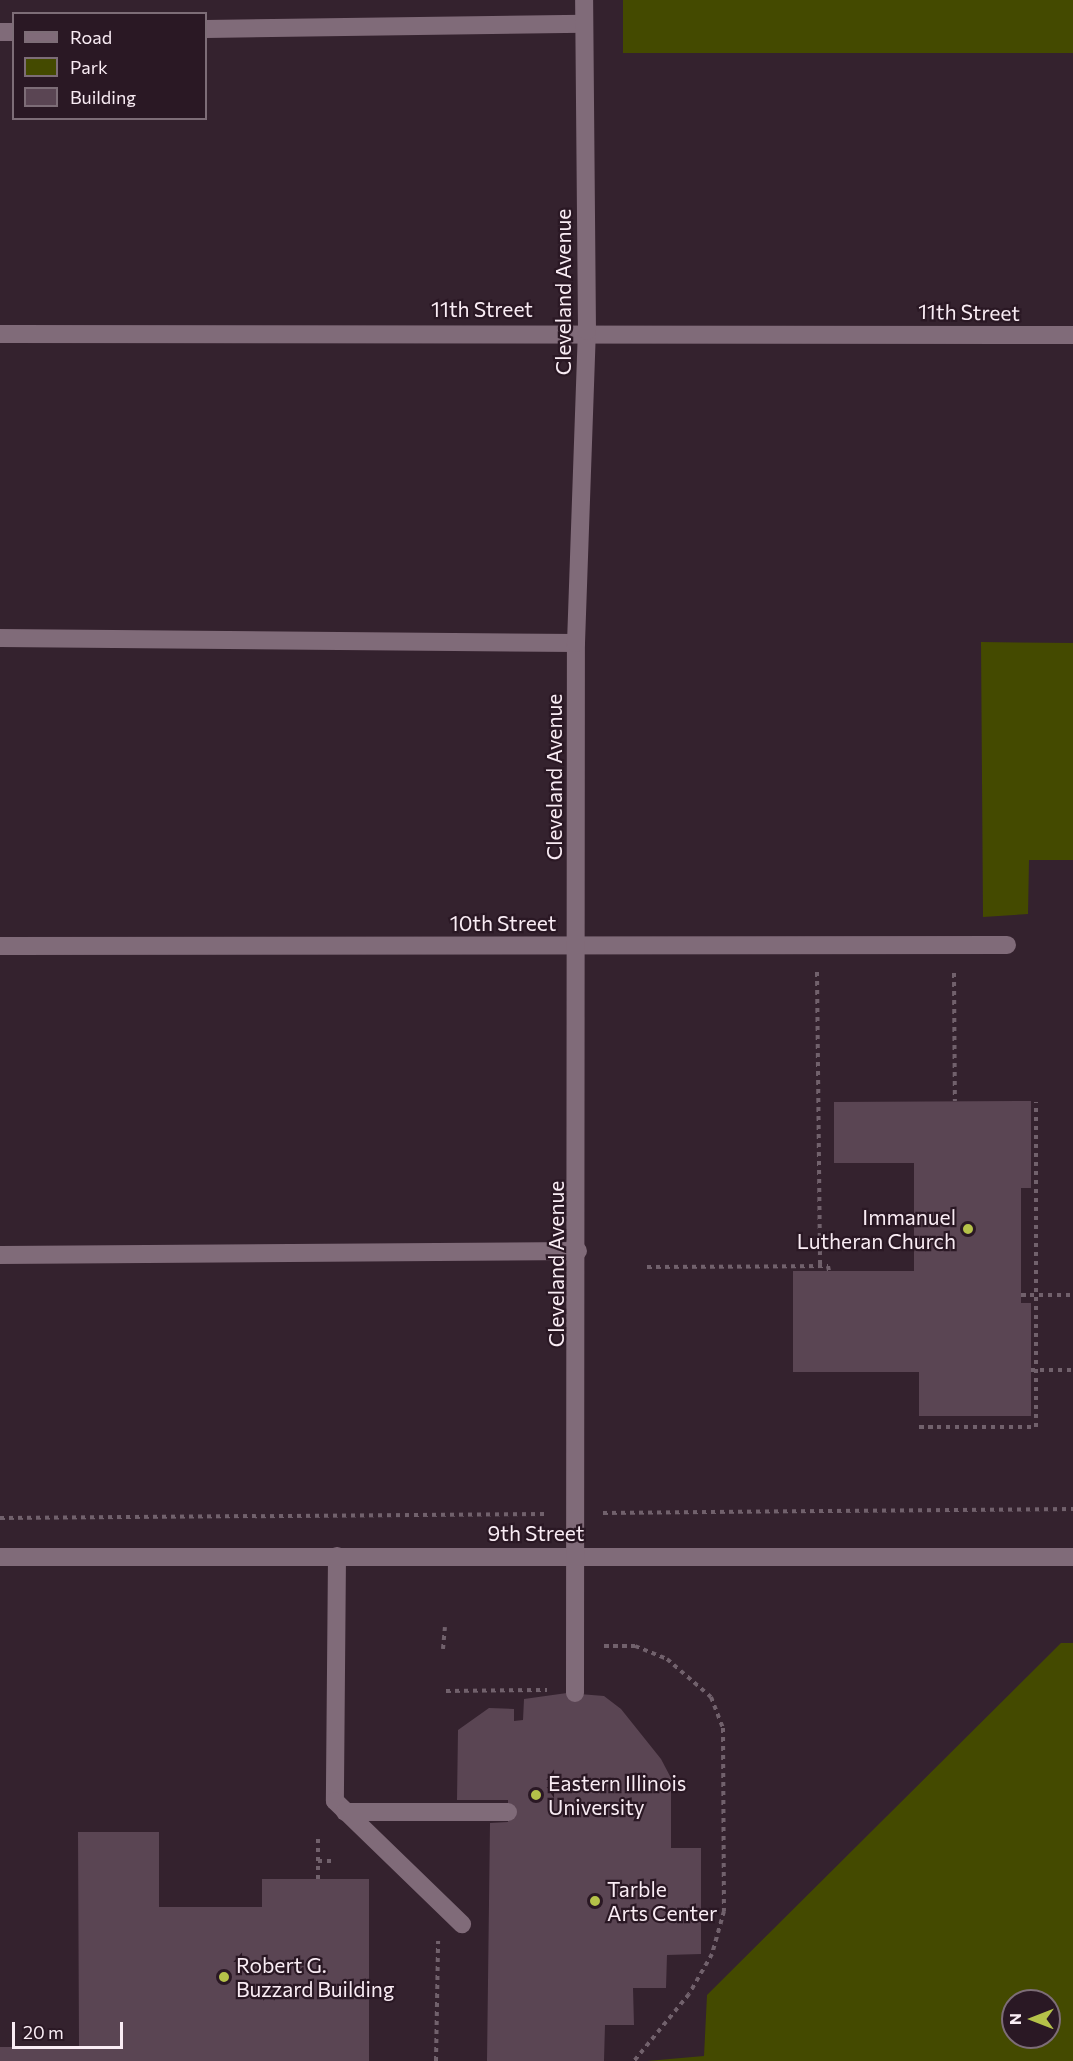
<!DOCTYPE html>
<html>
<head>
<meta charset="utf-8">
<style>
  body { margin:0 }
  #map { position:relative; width:1073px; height:2061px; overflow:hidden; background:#34222e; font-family:Commissioner,sans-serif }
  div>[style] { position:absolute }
  .green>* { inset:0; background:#444a00; transform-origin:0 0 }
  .building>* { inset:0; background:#5a4553 }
  .path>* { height:4px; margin-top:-2px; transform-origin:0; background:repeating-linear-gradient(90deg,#71616c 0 4.5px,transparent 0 9px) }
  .minor>* { height:18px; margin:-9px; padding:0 9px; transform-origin:9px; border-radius:9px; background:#806b79 }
  .dots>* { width:16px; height:16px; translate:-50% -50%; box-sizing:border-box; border:3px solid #2a1824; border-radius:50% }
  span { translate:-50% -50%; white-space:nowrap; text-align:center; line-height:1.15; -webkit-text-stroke:4.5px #2a1824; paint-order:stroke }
  .street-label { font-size:21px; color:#f9ecf4 }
  .poi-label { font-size:21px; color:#f9ecf4 }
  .right { translate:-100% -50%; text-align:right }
  .left { translate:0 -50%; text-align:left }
  .legend { position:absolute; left:12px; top:12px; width:195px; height:108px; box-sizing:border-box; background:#2a1824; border:2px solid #7d6d77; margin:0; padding:8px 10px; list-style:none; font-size:18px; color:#f9ecf4 }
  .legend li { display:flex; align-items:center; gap:12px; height:30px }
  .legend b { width:30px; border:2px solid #7d6d77 }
  .north { position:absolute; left:1001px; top:1989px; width:60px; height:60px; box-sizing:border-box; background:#2a1824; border:2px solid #7d6d77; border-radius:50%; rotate:270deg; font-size:16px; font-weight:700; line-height:24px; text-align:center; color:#f9ecf4 }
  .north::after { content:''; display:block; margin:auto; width:21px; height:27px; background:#b5c249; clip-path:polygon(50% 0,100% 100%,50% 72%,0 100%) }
  .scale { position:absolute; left:12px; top:2022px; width:111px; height:27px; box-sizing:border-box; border:3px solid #f9ecf4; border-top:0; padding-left:8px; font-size:18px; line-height:21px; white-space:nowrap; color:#f9ecf4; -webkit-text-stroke:4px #2a1824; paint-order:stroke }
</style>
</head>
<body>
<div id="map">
  <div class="green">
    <i style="left:623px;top:0;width:450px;height:53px"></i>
    <i style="clip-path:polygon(981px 642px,1073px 643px,1073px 860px,1029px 860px,1028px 914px,983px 917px)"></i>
    <i style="clip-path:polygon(evenodd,1061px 1643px,1073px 1643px,1073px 2061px,647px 2061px,704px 2056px,707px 1995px,1061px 1643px,1013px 2001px,1049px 2001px,1049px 2037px,1013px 2037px,1013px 2001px)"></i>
  </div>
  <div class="building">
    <i style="clip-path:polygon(1031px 1101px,1031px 1188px,1021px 1188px,1021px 1303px,1031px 1303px,1031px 1416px,919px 1416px,919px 1372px,793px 1372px,793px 1271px,914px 1271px,914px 1163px,834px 1163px,834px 1102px)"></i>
    <i style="clip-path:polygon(567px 1693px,604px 1696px,621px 1709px,661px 1759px,671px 1778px,671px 1848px,701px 1848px,701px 1954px,667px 1955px,666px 1988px,633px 1988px,634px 2025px,605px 2025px,604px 2061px,487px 2061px,490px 1823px,508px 1822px,508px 1800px,457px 1800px,458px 1730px,489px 1708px,514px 1709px,514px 1721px,523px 1720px,524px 1699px)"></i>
    <i style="clip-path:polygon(78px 1832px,159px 1832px,159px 1907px,262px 1907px,262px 1879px,369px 1879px,369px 2061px,0 2061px,0 2047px,79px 2047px)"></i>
  </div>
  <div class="path">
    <i style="left:817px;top:972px;width:294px;rotate:89.4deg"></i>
    <i style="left:954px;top:973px;width:128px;rotate:89.6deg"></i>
    <i style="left:647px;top:1267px;width:181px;rotate:-0.3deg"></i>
    <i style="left:828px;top:1266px;width:5px;rotate:79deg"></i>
    <i style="left:1021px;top:1295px;width:52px"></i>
    <i style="left:1031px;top:1370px;width:42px"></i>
    <i style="left:919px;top:1427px;width:117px"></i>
    <i style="left:1036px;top:1427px;width:325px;rotate:-90deg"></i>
    <i style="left:603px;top:1513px;width:470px;rotate:-0.5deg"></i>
    <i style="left:0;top:1518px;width:547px;rotate:-0.42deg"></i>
    <i style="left:604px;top:1646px;width:31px"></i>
    <i style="left:635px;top:1646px;width:35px;rotate:22deg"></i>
    <i style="left:667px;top:1659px;width:58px;rotate:40.8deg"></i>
    <i style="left:711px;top:1697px;width:33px;rotate:69deg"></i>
    <i style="left:723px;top:1728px;width:183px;rotate:89.7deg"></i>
    <i style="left:724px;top:1911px;width:45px;rotate:105.6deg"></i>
    <i style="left:712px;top:1954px;width:46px;rotate:119.9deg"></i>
    <i style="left:689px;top:1994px;width:87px;rotate:129.4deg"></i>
    <i style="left:443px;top:1649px;width:22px;rotate:-85deg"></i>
    <i style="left:446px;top:1691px;width:101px;rotate:-0.6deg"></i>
    <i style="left:318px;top:1839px;width:40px;rotate:90deg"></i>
    <i style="left:318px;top:1861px;width:15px"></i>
    <i style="left:436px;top:2061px;width:120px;rotate:-89deg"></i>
  </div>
  <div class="minor">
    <i style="left:206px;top:29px;width:378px;rotate:-0.8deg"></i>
    <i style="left:0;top:32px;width:14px"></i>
    <i style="left:0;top:334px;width:1073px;rotate:0.05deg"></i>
    <i style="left:0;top:638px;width:576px;rotate:0.5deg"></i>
    <i style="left:0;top:946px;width:1007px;rotate:-0.06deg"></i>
    <i style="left:0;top:1255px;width:578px;rotate:-0.4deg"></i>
    <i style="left:337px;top:1556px;width:245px;rotate:90.5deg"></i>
    <i style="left:335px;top:1801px;width:177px;rotate:44.1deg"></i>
    <i style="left:0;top:1557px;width:1073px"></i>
    <i style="left:575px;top:1693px;width:1050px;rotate:-89.95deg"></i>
    <i style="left:576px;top:643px;width:312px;rotate:-88deg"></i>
    <i style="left:587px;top:331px;width:331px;rotate:-90.5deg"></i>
    <i style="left:345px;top:1812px;width:163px"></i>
  </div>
  <div class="dots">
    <i style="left:968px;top:1229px;background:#b5c249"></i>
    <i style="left:536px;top:1795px;background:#b5c249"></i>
    <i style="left:595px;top:1901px;background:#b5c249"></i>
    <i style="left:224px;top:1977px;background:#b5c249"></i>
  </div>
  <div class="street-label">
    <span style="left:563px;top:292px;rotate:-90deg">Cleveland Avenue</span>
    <span style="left:482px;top:309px">11th Street</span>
    <span style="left:969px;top:312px;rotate:1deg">11th Street</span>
    <span style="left:554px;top:777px;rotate:-90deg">Cleveland Avenue</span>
    <span style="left:503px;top:923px">10th Street</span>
    <span style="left:556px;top:1264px;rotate:-90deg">Cleveland Avenue</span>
    <span style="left:536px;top:1533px">9th Street</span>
  </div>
  <div class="poi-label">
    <span class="right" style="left:956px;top:1229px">Immanuel<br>Lutheran Church</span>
    <span class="left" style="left:548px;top:1795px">Eastern Illinois<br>University</span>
    <span class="left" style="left:607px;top:1901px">Tarble<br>Arts Center</span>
    <span class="left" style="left:236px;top:1977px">Robert G.<br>Buzzard Building</span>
  </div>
  <ul class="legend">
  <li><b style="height:8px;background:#806b79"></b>Road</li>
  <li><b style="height:16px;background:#444a00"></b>Park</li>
  <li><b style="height:16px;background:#5a4553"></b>Building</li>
  </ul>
  <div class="north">N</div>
  <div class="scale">20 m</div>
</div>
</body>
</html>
